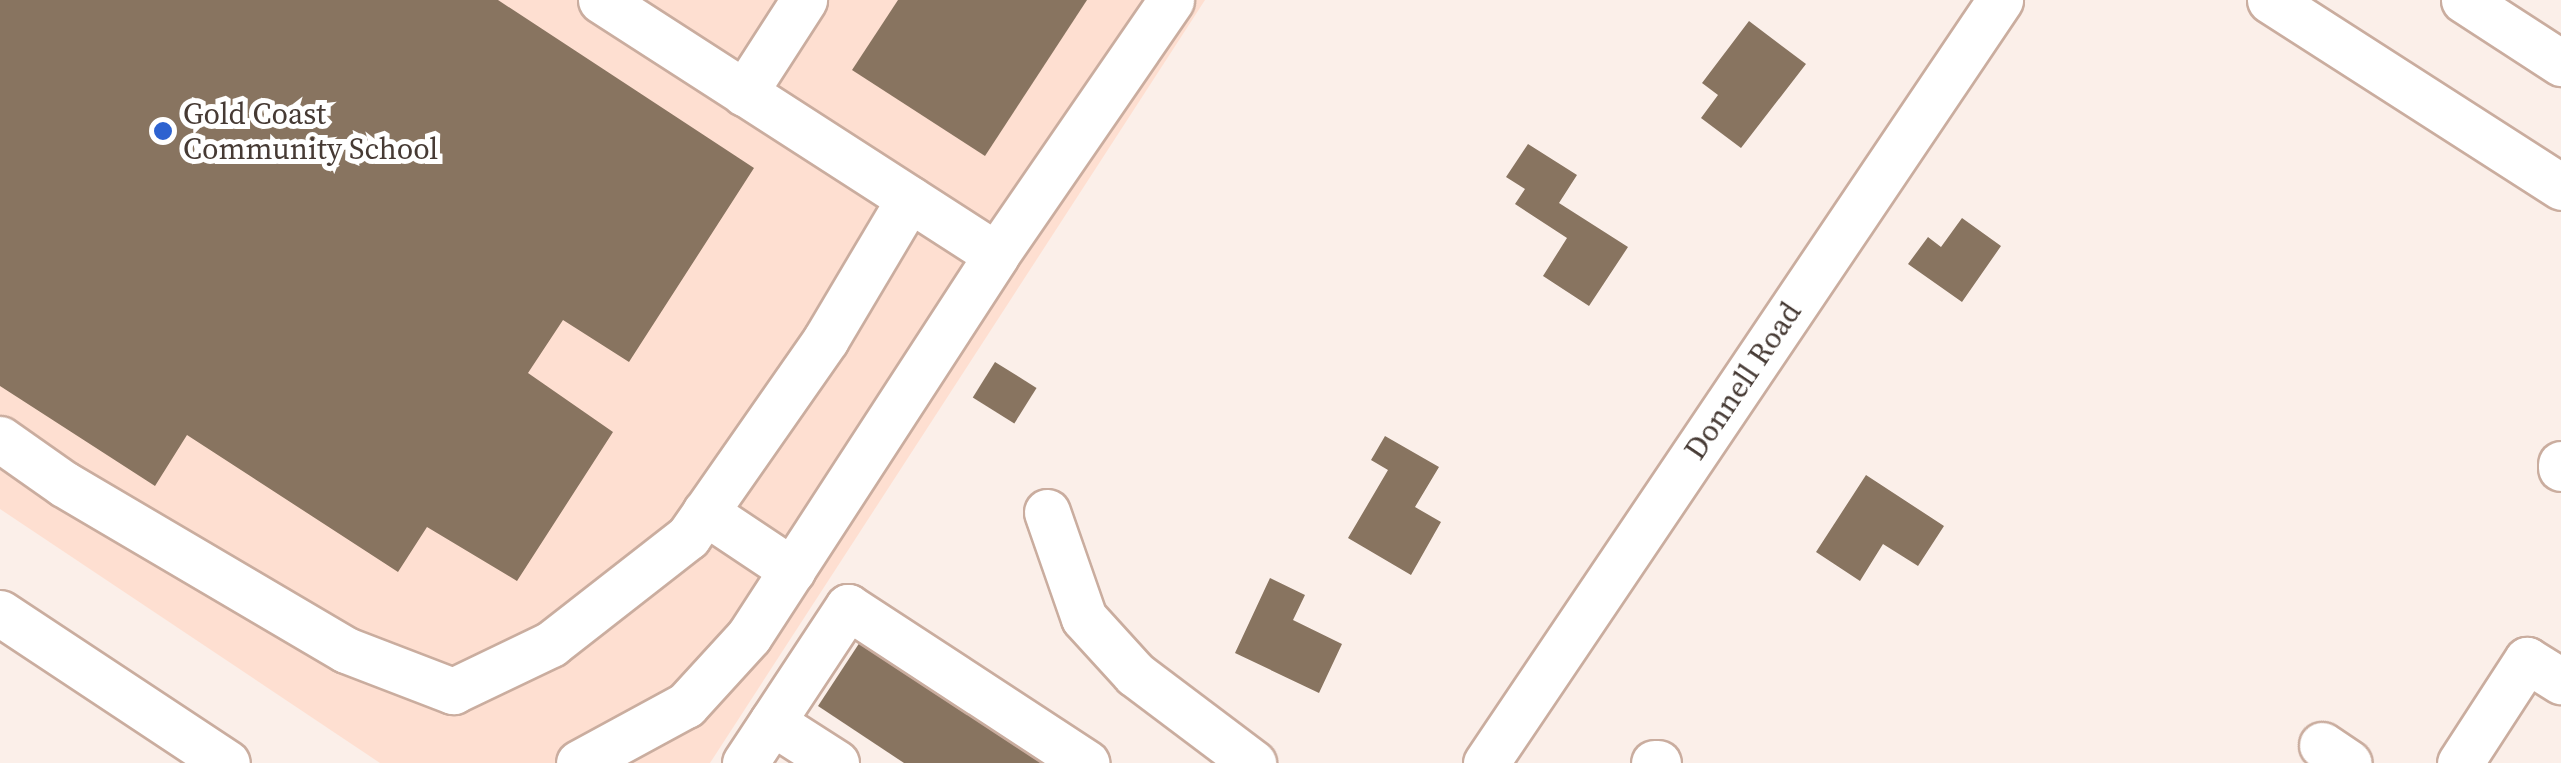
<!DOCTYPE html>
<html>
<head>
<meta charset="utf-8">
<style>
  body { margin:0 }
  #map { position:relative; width:2561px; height:763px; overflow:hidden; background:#fbefe9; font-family:"Source Serif 4",serif }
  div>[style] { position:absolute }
  .built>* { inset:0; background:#fedfd1 }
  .building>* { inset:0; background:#887460; transform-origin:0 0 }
  .roads { filter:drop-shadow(2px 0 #caad9f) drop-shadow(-2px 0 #caad9f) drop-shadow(0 2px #caad9f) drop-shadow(0 -2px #caad9f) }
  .minor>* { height:45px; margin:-22.5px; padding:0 22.5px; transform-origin:22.5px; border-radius:22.5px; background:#fff }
  .dots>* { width:28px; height:28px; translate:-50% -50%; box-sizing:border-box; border:5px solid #fff; border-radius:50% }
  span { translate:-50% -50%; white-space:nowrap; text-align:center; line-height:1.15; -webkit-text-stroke:10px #fff; paint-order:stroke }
  .poi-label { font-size:30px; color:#463a34 }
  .left { translate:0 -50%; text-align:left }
  .street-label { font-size:30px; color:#463a34 }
</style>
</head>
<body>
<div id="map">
  <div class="built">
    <i style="clip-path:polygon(0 0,1205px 0,710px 763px,380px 763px,0 509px)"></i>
  </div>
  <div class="building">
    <i style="clip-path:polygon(0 0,498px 0,754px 168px,629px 362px,563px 320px,528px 373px,613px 432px,517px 581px,427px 527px,398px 572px,187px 435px,155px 486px,0 386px)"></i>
    <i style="clip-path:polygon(898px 0,1087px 0,985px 156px,852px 70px)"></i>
    <i style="clip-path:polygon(1749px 21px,1806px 64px,1741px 148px,1701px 118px,1718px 95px,1702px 83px)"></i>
    <i style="clip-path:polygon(1528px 144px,1577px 175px,1559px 203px,1628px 247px,1589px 306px,1543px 276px,1567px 238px,1515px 204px,1525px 189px,1506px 177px)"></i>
    <i style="clip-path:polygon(1962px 218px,2001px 246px,1962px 302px,1908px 264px,1928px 237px,1941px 247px)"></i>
    <i style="left:995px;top:362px;width:49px;height:42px;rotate:32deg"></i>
    <i style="clip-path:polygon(1385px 436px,1439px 467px,1415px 507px,1441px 522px,1411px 575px,1348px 538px,1388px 470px,1371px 460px)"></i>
    <i style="clip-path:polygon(1866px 475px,1944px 526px,1918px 566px,1883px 544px,1860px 581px,1816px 552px)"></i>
    <i style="clip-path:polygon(1270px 578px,1305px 595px,1293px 620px,1342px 644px,1319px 693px,1235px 653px)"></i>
    <i style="clip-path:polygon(860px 642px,1044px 763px,904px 763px,818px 706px)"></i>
  </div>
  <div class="roads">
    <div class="minor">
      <i style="left:601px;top:0;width:470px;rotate:32.8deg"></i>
      <i style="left:2270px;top:0;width:346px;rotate:32.7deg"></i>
      <i style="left:2464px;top:0;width:116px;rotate:33deg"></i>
      <i style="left:744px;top:93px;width:111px;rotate:-57.2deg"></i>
      <i style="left:0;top:439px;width:78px;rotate:35.1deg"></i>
      <i style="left:64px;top:484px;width:327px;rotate:30.5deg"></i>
      <i style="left:346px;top:650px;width:115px;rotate:21deg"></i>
      <i style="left:453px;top:691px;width:109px;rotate:-25.6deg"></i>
      <i style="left:551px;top:644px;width:174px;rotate:-38deg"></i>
      <i style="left:688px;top:537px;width:241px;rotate:-55.1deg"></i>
      <i style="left:826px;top:339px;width:163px;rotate:-59.3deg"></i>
      <i style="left:2561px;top:464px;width:4px;rotate:90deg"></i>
      <i style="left:705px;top:512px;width:105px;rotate:33.7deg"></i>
      <i style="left:1047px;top:512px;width:112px;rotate:70.8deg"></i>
      <i style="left:1084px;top:618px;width:76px;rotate:47.7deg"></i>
      <i style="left:1135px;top:674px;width:148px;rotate:37deg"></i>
      <i style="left:0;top:613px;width:272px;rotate:33.5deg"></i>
      <i style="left:772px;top:722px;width:76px;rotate:32.6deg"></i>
      <i style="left:2322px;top:745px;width:32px;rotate:34deg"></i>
      <i style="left:579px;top:763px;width:122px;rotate:-28.5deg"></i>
      <i style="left:686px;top:705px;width:93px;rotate:-47.6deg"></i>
      <i style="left:749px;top:636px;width:454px;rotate:-57deg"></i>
      <i style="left:996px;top:255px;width:309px;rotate:-55.5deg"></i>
      <i style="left:745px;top:763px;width:187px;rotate:-56.6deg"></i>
      <i style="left:848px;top:607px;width:285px;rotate:33.2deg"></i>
      <i style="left:1486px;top:763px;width:920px;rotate:-56.03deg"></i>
      <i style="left:1654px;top:763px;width:4px"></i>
      <i style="left:2460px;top:763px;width:123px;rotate:-57deg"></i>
      <i style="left:2527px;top:660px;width:40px;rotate:32deg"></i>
    </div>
  </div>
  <div class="dots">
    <i style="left:163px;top:131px;background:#2d62d0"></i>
  </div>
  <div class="poi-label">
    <span class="left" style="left:183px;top:131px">Gold Coast<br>Community School</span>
  </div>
  <div class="street-label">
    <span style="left:1743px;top:381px;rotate:-56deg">Donnell Road</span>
  </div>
</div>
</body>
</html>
